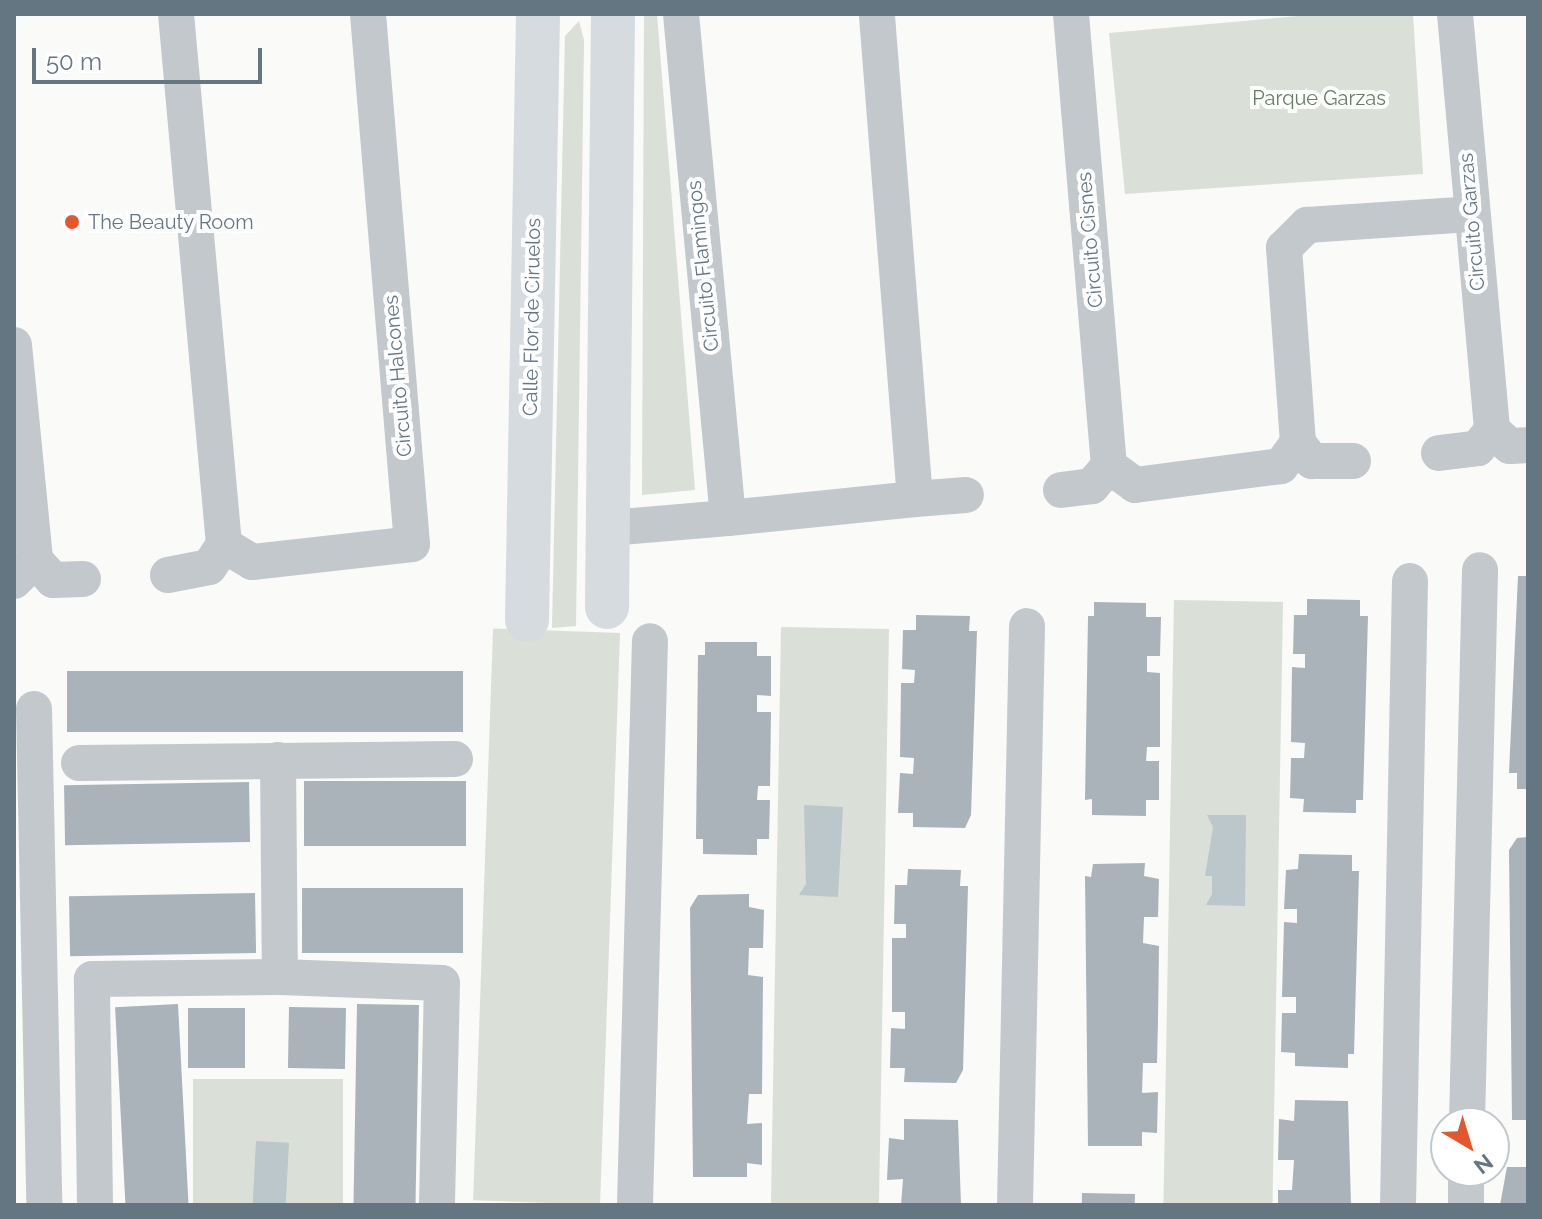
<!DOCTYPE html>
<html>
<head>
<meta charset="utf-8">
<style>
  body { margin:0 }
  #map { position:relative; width:1542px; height:1219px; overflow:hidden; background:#fafaf8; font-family:Raleway,sans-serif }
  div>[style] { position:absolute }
  .green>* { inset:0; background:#dadfd7; transform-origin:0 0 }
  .water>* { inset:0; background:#bbc7cb; transform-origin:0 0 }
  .building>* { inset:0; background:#aab3b9; transform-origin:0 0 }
  .street>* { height:36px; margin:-18px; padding:0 18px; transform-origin:18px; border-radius:18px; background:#c3c8cc }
  .secondary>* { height:44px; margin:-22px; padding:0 22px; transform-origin:22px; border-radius:22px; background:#d6dbdf }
  .dots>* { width:22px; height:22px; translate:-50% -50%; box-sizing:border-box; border:4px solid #fff; border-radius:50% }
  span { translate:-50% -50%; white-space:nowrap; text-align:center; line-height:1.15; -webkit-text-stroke:8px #fff; paint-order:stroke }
  .park-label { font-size:20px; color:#687a64 }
  .poi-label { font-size:20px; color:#657683 }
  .left { translate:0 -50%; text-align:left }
  .street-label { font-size:20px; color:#657683 }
  .frame { position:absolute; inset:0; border:16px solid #657683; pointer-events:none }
  .north { position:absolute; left:1430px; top:1107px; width:80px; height:80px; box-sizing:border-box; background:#fff; border:2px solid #c1c8cd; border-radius:50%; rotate:142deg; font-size:22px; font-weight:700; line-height:32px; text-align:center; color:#657683 }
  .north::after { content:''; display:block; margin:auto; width:28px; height:36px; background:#e4572e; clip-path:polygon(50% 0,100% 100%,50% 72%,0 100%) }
  .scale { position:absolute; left:32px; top:48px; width:230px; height:36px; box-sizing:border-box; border:4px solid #657683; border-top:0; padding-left:10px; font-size:24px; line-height:28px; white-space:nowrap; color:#657683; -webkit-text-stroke:6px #fff; paint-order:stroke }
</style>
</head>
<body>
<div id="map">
  <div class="green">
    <i style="clip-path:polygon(644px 14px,657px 14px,695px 490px,642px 495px)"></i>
    <i style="clip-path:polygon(1321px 14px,1413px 14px,1423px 174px,1125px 194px,1109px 33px)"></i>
    <i style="clip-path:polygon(579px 21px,584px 40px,576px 626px,552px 628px,565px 36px)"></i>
    <i style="left:1283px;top:602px;width:603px;height:109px;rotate:91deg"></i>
    <i style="left:889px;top:629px;width:576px;height:108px;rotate:91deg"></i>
    <i style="left:620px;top:633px;width:572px;height:127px;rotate:92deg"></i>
    <i style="left:193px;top:1079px;width:150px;height:126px"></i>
  </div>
  <div class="water">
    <i style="clip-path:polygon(804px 805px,843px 807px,838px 897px,799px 895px,806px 884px)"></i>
    <i style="clip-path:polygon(1207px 815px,1246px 815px,1245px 906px,1206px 905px,1212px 894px,1212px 876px,1205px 876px,1213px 827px)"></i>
    <i style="left:256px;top:1141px;width:33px;height:64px;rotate:3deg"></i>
  </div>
  <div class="building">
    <i style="clip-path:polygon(1518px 576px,1528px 576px,1528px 789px,1517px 789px,1517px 773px,1509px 773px)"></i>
    <i style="clip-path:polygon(1307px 599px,1360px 600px,1360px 616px,1368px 616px,1363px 800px,1356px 800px,1356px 813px,1303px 812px,1304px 799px,1290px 798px,1291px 758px,1304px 758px,1305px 743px,1291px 742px,1292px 667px,1305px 668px,1305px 654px,1293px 654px,1294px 615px,1307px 615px)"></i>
    <i style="clip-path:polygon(1094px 602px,1146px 603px,1146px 617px,1161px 617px,1160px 656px,1147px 656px,1147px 672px,1160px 673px,1160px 747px,1147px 747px,1146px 761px,1159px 761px,1159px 800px,1146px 800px,1146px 816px,1092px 815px,1092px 799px,1085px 800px,1088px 616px,1094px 616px)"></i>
    <i style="clip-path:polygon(916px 615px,970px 616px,969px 631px,977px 631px,971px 815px,965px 828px,913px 827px,913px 813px,898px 813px,900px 773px,913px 774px,914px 758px,900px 757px,901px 683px,914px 683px,915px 670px,902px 669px,903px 630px,916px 630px)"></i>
    <i style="clip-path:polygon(705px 642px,757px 642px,757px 656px,771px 656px,771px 696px,757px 695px,757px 712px,771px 712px,770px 786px,758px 786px,757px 800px,770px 800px,769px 839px,757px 839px,757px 855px,703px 854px,703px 839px,696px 839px,698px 655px,705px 655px)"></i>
    <i style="left:463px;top:671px;width:61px;height:396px;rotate:90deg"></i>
    <i style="left:304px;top:781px;width:162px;height:65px"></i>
    <i style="left:249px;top:782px;width:60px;height:185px;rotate:89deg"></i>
    <i style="clip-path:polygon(1528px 837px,1528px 1120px,1512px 1120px,1509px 850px,1517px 838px)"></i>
    <i style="clip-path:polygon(1299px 854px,1352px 855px,1352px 871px,1359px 871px,1354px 1054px,1348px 1054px,1348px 1068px,1295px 1066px,1295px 1053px,1281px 1052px,1282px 1013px,1296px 1013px,1296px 997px,1282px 997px,1284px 922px,1297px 923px,1297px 909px,1284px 909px,1286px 870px,1298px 869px)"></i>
    <i style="clip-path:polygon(1145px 863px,1144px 876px,1159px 879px,1158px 917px,1144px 917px,1143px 943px,1159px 946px,1158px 1020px,1157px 1063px,1143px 1063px,1142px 1093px,1158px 1092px,1157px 1133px,1142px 1132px,1142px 1146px,1088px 1146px,1085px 876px,1091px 877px,1093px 864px)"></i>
    <i style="clip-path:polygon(908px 869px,961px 870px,960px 886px,968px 886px,963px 1070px,956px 1083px,904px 1082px,905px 1068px,890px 1068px,891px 1028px,905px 1029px,905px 1012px,892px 1012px,892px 938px,906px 938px,906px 924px,894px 924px,895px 885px,907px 885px)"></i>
    <i style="left:302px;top:888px;width:161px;height:65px"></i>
    <i style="left:255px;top:893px;width:60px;height:186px;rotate:89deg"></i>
    <i style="clip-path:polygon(749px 894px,749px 907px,764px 910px,763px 948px,749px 948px,748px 975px,763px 977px,762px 1094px,749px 1094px,747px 1124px,762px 1123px,762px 1165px,747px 1163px,747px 1177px,693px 1177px,690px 908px,698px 895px)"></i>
    <i style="left:178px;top:1004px;width:201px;height:63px;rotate:87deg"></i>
    <i style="left:357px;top:1004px;width:62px;height:201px;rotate:1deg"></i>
    <i style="left:289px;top:1007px;width:57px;height:61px;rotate:1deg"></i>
    <i style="left:188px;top:1008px;width:57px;height:60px"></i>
    <i style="clip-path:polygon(1295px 1100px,1348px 1101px,1351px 1205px,1278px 1205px,1278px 1190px,1292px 1190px,1294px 1160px,1278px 1160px,1279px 1119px,1294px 1121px)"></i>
    <i style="clip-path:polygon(904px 1119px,958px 1120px,961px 1205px,901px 1205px,903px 1179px,887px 1180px,889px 1138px,904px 1140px)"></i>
    <i style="clip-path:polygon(1507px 1167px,1528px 1167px,1528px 1205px,1500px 1205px)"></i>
    <i style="left:1082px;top:1193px;width:53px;height:12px;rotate:1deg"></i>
  </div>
  <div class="street">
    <i style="left:176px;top:14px;width:533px;rotate:84.83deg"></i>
    <i style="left:224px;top:545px;width:33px;rotate:31deg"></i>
    <i style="left:252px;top:562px;width:161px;rotate:-6.4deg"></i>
    <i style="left:412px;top:544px;width:532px;rotate:-94.75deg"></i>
    <i style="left:681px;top:14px;width:506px;rotate:84.67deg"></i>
    <i style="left:728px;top:518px;width:188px;rotate:-5.8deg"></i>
    <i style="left:915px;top:499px;width:486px;rotate:-94.5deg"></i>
    <i style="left:1071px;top:14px;width:454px;rotate:85.2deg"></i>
    <i style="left:1109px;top:466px;width:32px;rotate:36deg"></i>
    <i style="left:1135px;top:485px;width:147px;rotate:-7.4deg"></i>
    <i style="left:1281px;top:466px;width:29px;rotate:-54deg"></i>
    <i style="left:1298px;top:443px;width:196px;rotate:-94.1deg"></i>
    <i style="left:1284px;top:248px;width:33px;rotate:-45deg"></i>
    <i style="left:1307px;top:225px;width:164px;rotate:-3.8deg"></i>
    <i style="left:1455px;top:14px;width:418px;rotate:84.9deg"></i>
    <i style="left:1492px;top:430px;width:24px;rotate:42deg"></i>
    <i style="left:1510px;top:446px;width:18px;rotate:-3deg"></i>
    <i style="left:14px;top:345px;width:216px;rotate:84.4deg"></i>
    <i style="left:35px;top:560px;width:30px;rotate:135deg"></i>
    <i style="left:1298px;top:443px;width:23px;rotate:52deg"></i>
    <i style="left:1312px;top:461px;width:41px"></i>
    <i style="left:1439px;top:453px;width:39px;rotate:-7deg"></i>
    <i style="left:1478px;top:448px;width:23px;rotate:-52deg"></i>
    <i style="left:1061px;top:490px;width:31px;rotate:-7deg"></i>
    <i style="left:1092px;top:486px;width:26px;rotate:-50deg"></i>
    <i style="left:915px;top:499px;width:51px;rotate:-4.5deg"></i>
    <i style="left:609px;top:528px;width:119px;rotate:-4.8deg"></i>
    <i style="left:35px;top:560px;width:27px;rotate:48deg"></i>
    <i style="left:53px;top:580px;width:30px;rotate:-2deg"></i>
    <i style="left:168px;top:575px;width:42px;rotate:-11deg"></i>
    <i style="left:209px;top:567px;width:27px;rotate:-56deg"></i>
    <i style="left:34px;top:709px;width:496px;rotate:88.8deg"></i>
    <i style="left:278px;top:760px;width:217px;rotate:89.5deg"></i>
    <i style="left:79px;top:763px;width:376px;rotate:-0.6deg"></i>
    <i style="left:1467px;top:1123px;width:553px;rotate:-88.65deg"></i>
    <i style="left:95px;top:1205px;width:226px;rotate:-90.8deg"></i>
    <i style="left:92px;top:979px;width:188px;rotate:-0.6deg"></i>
    <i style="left:280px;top:977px;width:162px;rotate:2.1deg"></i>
    <i style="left:442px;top:983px;width:222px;rotate:91.3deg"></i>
    <i style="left:635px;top:1205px;width:564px;rotate:-88.48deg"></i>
    <i style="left:1015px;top:1205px;width:579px;rotate:-88.81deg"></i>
    <i style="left:1398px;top:1205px;width:624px;rotate:-88.9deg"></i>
    <i style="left:1466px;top:1205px;width:34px;rotate:-90deg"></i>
  </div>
  <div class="secondary">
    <i style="left:607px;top:607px;width:593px;rotate:-89.42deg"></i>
    <i style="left:527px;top:620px;width:606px;rotate:-88.96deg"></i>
  </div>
  <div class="dots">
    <i style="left:72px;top:222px;background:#e4572e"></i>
  </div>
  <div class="park-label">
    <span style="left:1319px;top:98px">Parque Garzas</span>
  </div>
  <div class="poi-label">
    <span class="left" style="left:88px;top:222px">The Beauty Room</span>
  </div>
  <div class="street-label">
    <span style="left:1472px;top:222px;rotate:-95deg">Circuito Garzas</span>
    <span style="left:1090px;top:240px;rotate:-95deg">Circuito Cisnes</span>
    <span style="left:703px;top:266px;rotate:-96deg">Circuito Flamingos</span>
    <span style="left:532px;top:317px;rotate:-89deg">Calle Flor de Ciruelos</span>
    <span style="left:398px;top:376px;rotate:-95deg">Circuito Halcones</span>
  </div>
  <div class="frame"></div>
  <div class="north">N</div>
  <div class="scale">50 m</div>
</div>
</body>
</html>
